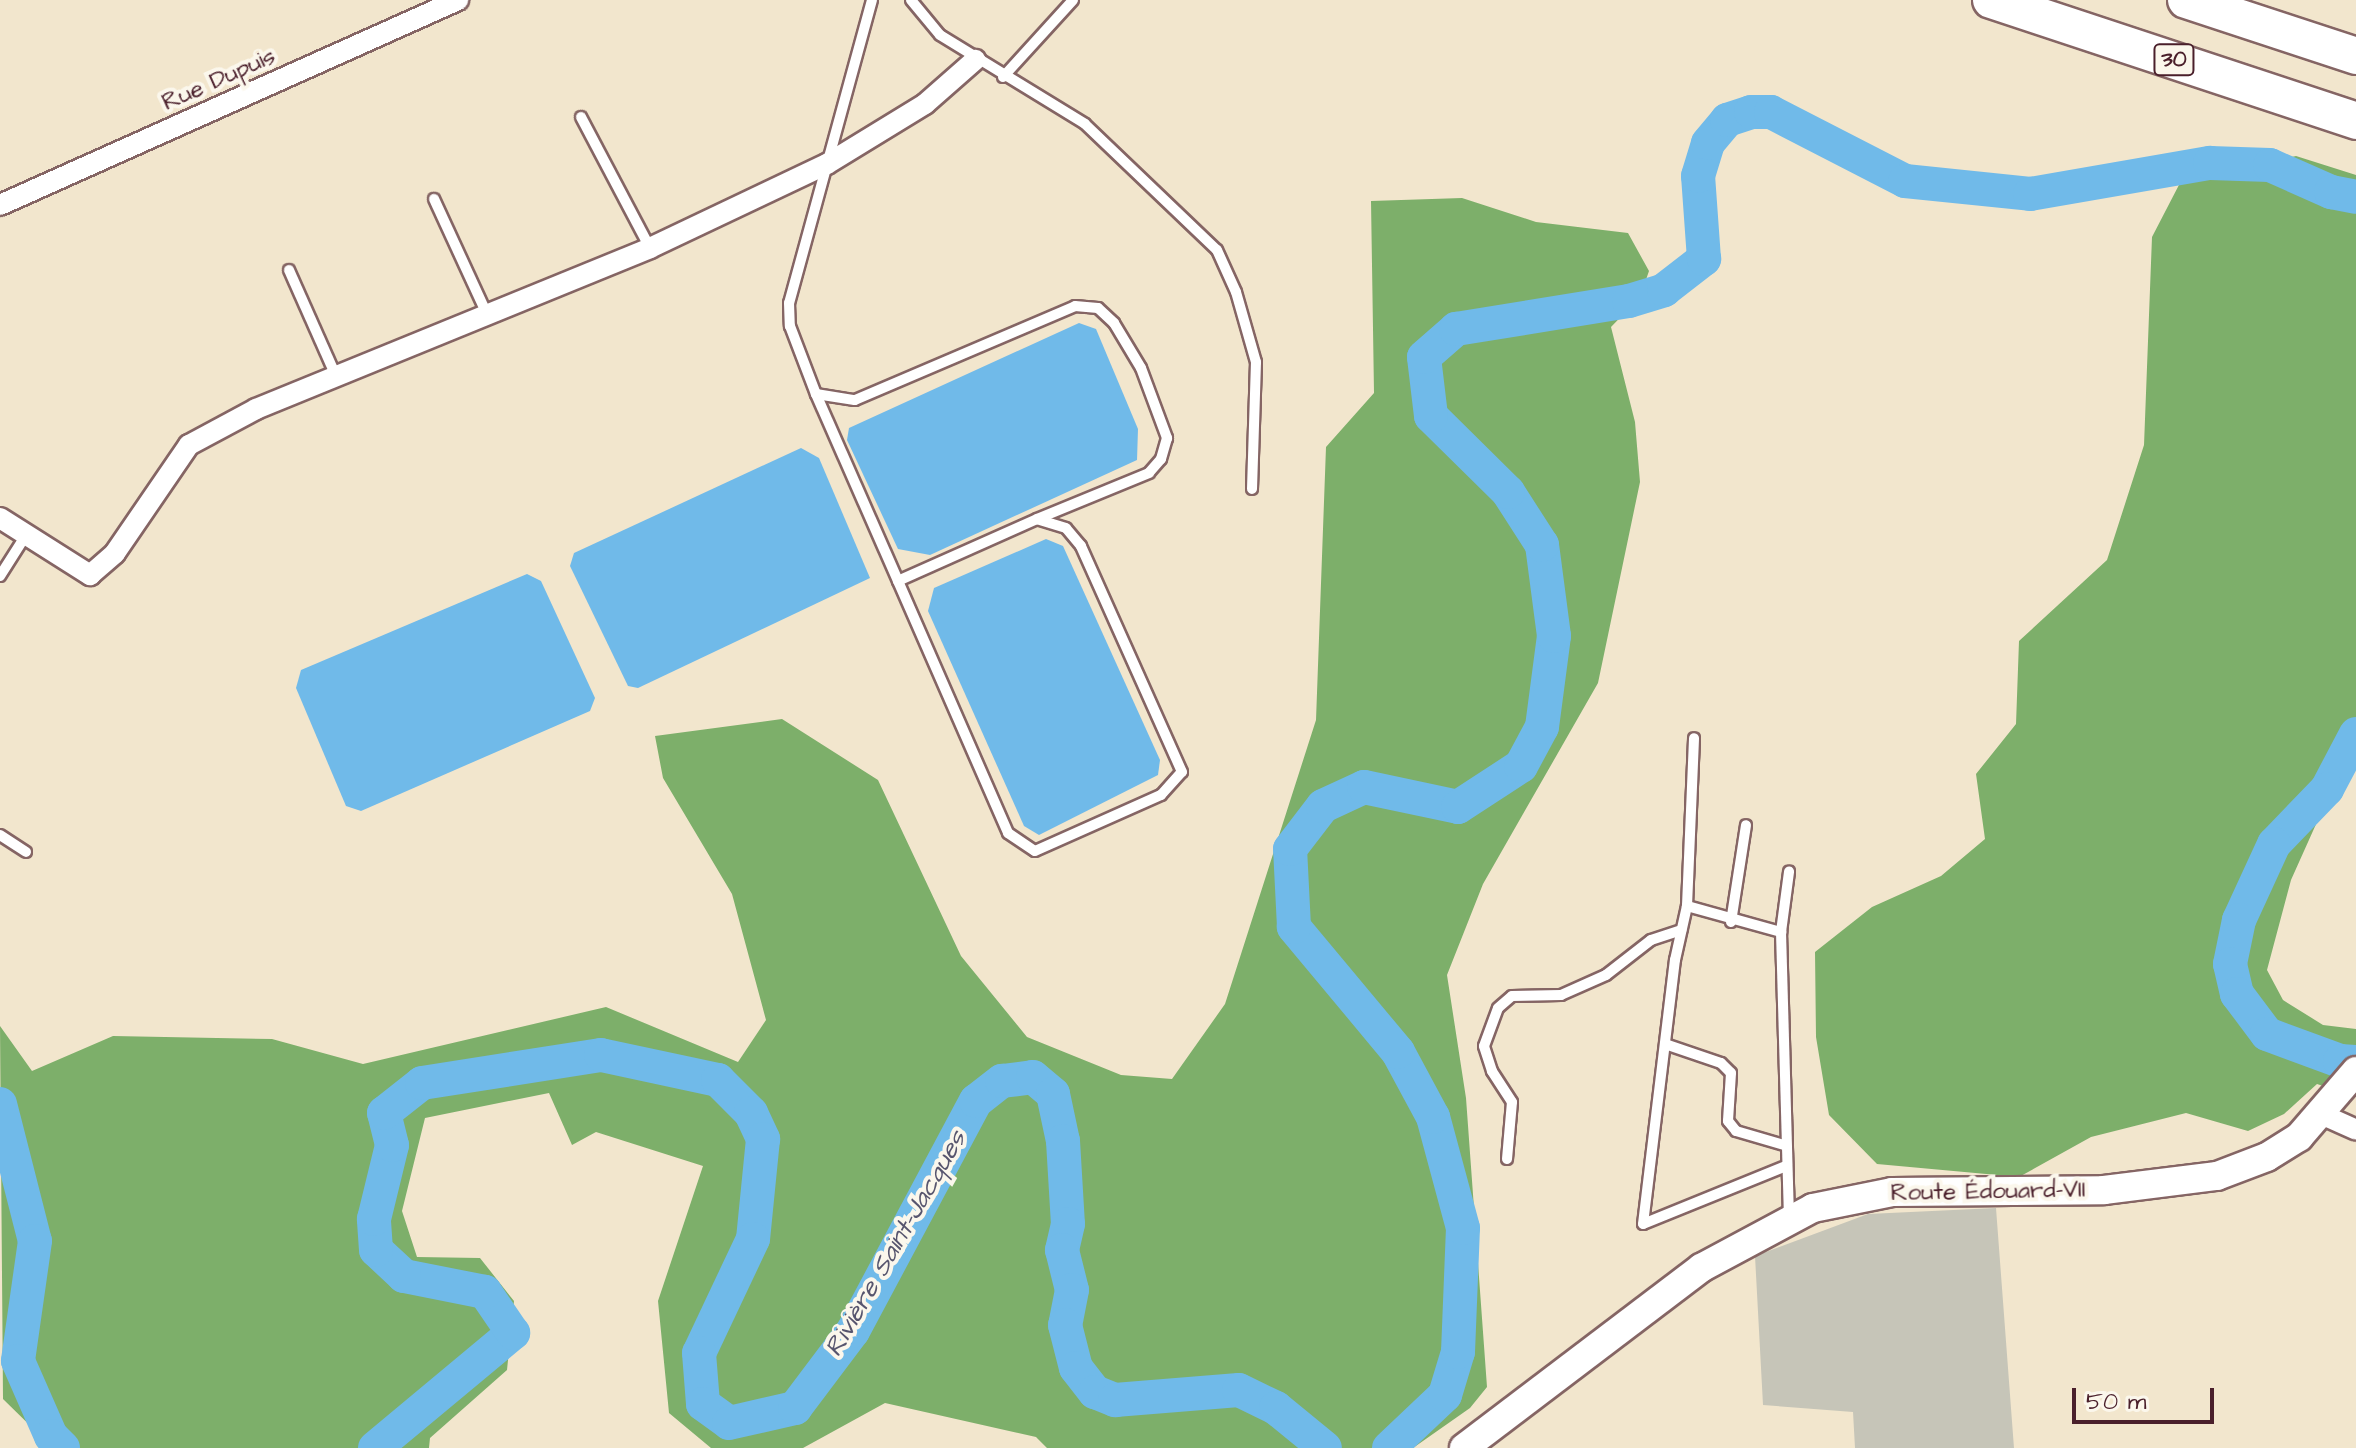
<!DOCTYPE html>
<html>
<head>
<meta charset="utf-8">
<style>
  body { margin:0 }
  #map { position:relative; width:2356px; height:1448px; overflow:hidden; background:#f2e6cd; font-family:"Architects Daughter",sans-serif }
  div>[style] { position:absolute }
  .industrial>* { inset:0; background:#c6c5b8 }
  .forest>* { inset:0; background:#7daf6a }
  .water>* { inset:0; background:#70bae9 }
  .river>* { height:34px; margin:-17px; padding:0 17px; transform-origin:17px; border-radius:17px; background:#70bae9 }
  .roads { filter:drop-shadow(2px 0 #856564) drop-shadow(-2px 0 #856564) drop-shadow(0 2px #856564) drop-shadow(0 -2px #856564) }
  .service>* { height:10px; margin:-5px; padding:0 5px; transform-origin:5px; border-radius:5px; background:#fff }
  .minor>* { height:20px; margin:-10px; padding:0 10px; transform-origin:10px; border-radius:10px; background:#fff }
  .secondary>* { height:28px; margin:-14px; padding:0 14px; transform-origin:14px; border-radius:14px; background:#fff }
  .motorway>* { height:36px; margin:-18px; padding:0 18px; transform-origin:18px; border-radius:18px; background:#fff }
  span { translate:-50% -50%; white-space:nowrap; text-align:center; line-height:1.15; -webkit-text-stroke:8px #fbf7ec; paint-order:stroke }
  .shield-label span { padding:2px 6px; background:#fbf7ec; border:2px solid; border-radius:6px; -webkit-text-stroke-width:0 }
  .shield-label { font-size:22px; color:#4a1f2b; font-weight:700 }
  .street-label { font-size:24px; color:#4a1f2b }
  .water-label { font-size:26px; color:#57556e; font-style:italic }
  .scale { position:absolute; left:2072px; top:1388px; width:142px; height:36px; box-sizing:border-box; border:4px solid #4a1f2b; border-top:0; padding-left:10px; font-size:24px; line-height:28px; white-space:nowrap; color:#4a1f2b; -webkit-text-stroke:6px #fbf7ec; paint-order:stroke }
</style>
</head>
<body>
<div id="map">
  <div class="industrial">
    <i style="clip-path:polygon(1996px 1208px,2014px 1448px,1855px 1448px,1853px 1412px,1763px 1405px,1755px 1256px,1868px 1214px)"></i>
  </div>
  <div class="forest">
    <i style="clip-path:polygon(2296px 156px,2356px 175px,2356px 735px,2291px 880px,2267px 970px,2283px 1000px,2323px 1025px,2356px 1029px,2356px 1097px,2317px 1084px,2284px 1114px,2248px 1131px,2186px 1113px,2091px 1137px,2019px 1177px,1877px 1164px,1829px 1115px,1816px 1037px,1815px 952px,1872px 907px,1941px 876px,1985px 839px,1976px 774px,2016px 724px,2019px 641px,2107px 560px,2144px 445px,2152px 237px,2181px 181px)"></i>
    <i style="clip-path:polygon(1462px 198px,1536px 222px,1628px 233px,1649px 271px,1640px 297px,1611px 327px,1635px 422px,1640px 482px,1598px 683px,1483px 884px,1447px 975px,1466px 1098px,1487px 1387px,1470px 1408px,1413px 1448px,1047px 1448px,1036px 1437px,885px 1403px,803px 1448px,711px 1448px,669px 1413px,658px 1301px,703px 1166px,596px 1132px,572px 1145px,549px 1093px,425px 1118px,402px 1211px,417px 1257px,480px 1258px,514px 1301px,507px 1370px,430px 1438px,429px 1448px,53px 1448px,3px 1399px,0 1026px,32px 1071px,113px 1036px,272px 1039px,363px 1064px,606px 1007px,738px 1062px,766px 1020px,732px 894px,663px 778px,655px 736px,782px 719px,878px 780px,961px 956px,1027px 1037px,1121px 1075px,1172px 1079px,1225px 1004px,1316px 720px,1326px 447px,1374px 393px,1371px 201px)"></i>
  </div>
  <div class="water">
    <i style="clip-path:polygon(1079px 323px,1096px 329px,1138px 429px,1137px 460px,930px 555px,898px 549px,847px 440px,849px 428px)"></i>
    <i style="clip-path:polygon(801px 448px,819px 458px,870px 578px,638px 688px,628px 686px,570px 566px,574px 553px)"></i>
    <i style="clip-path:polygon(1046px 539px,1063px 546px,1160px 760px,1158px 775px,1039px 835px,1024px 826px,928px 611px,934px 588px)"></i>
    <i style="clip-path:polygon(527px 574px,541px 581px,595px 698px,590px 711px,361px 811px,346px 806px,296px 688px,301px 670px)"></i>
  </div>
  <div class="river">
    <i style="left:2356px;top:734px;width:62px;rotate:117.8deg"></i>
    <i style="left:2327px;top:789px;width:76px;rotate:133.9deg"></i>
    <i style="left:2274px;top:844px;width:84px;rotate:114.7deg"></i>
    <i style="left:2239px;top:920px;width:45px;rotate:101.6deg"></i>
    <i style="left:2230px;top:964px;width:31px;rotate:77deg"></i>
    <i style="left:2237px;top:994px;width:50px;rotate:53.1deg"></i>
    <i style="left:2267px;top:1034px;width:78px;rotate:20.3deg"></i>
    <i style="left:2340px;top:1061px;width:16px;rotate:4deg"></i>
    <i style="left:0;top:1104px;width:141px;rotate:75.7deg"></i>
    <i style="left:35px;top:1241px;width:121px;rotate:98.1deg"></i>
    <i style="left:18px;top:1361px;width:82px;rotate:66.3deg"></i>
    <i style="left:51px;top:1436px;width:17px;rotate:45deg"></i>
    <i style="left:375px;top:1448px;width:180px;rotate:-39.8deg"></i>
    <i style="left:513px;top:1333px;width:50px;rotate:-124.3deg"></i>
    <i style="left:485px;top:1292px;width:83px;rotate:-168.8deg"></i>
    <i style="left:404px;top:1276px;width:38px;rotate:-137deg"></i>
    <i style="left:376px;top:1250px;width:31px;rotate:-94deg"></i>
    <i style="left:374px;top:1219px;width:76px;rotate:-76.3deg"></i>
    <i style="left:392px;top:1145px;width:33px;rotate:-104deg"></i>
    <i style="left:384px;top:1113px;width:48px;rotate:-38.3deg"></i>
    <i style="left:422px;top:1083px;width:181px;rotate:-8.9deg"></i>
    <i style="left:601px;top:1055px;width:120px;rotate:12.1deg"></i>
    <i style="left:718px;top:1080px;width:47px;rotate:45deg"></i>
    <i style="left:751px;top:1113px;width:29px;rotate:65deg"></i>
    <i style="left:763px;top:1139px;width:100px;rotate:95.7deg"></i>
    <i style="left:753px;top:1239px;width:126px;rotate:115.3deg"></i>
    <i style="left:699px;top:1353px;width:51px;rotate:85.5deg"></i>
    <i style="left:703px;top:1404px;width:32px;rotate:36deg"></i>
    <i style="left:729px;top:1423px;width:68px;rotate:-12.8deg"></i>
    <i style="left:795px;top:1408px;width:96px;rotate:-53deg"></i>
    <i style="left:853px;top:1331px;width:261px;rotate:-61.9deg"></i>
    <i style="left:976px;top:1101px;width:33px;rotate:-38deg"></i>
    <i style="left:1002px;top:1081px;width:31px;rotate:-7deg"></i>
    <i style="left:1033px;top:1077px;width:26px;rotate:40deg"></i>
    <i style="left:1053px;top:1094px;width:48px;rotate:78deg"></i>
    <i style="left:1063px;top:1141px;width:83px;rotate:86.6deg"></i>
    <i style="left:1068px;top:1224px;width:27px;rotate:103deg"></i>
    <i style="left:1062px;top:1250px;width:41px;rotate:76deg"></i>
    <i style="left:1072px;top:1290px;width:36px;rotate:101deg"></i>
    <i style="left:1065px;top:1325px;width:44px;rotate:75.7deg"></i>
    <i style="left:1076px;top:1368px;width:31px;rotate:52deg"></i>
    <i style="left:1095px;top:1392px;width:22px;rotate:22deg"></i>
    <i style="left:1115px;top:1400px;width:124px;rotate:-4.6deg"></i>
    <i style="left:1239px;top:1390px;width:41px;rotate:25.9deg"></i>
    <i style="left:1276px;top:1408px;width:63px;rotate:39.2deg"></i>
    <i style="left:1389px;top:1448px;width:77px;rotate:-43.4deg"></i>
    <i style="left:1445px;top:1395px;width:45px;rotate:-73.2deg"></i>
    <i style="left:1458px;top:1352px;width:124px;rotate:-87.7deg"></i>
    <i style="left:1463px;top:1228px;width:115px;rotate:-105.1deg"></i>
    <i style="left:1433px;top:1117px;width:74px;rotate:-118.3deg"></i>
    <i style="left:1398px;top:1052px;width:163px;rotate:-129.8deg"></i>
    <i style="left:1294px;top:927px;width:78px;rotate:-92.9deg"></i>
    <i style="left:1290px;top:849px;width:54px;rotate:-52.5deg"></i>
    <i style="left:1323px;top:806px;width:45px;rotate:-24.9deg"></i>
    <i style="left:1364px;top:787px;width:96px;rotate:12deg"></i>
    <i style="left:1458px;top:807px;width:75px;rotate:-33.1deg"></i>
    <i style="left:1521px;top:766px;width:44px;rotate:-61.7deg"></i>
    <i style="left:1542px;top:727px;width:92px;rotate:-82.5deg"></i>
    <i style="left:1554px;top:636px;width:92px;rotate:-97.5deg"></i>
    <i style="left:1542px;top:545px;width:63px;rotate:-122.7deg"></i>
    <i style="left:1508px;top:492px;width:108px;rotate:-135.4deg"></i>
    <i style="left:1431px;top:416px;width:59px;rotate:-96.8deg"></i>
    <i style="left:1424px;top:357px;width:43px;rotate:-41.2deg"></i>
    <i style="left:1456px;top:329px;width:175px;rotate:-9.2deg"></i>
    <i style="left:1629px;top:301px;width:37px;rotate:-17deg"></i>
    <i style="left:1664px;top:290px;width:51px;rotate:-37.8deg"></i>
    <i style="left:1704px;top:259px;width:83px;rotate:-94.1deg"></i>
    <i style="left:1698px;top:176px;width:34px;rotate:-73deg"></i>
    <i style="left:1708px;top:143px;width:30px;rotate:-50deg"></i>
    <i style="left:1727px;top:120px;width:25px;rotate:-18deg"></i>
    <i style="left:1751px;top:112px;width:20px"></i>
    <i style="left:1771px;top:112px;width:151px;rotate:27.2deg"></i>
    <i style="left:1905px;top:181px;width:126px;rotate:5.9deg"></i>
    <i style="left:2030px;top:194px;width:183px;rotate:-9.8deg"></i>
    <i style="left:2210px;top:163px;width:60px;rotate:1.9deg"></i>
    <i style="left:2270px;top:165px;width:67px;rotate:23.9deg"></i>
    <i style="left:2331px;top:192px;width:25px;rotate:11deg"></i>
  </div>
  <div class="roads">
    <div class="service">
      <i style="left:872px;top:0;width:314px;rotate:105.3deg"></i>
      <i style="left:789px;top:303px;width:23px;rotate:88deg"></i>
      <i style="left:790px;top:326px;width:73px;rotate:69.1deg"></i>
      <i style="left:816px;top:394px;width:39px;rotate:9deg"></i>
      <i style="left:855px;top:400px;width:239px;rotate:-23.1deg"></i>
      <i style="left:1075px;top:306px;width:23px;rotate:5deg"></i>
      <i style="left:1098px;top:308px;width:22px;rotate:43deg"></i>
      <i style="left:1114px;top:323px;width:52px;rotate:59deg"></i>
      <i style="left:1141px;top:368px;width:75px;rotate:69.6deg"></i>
      <i style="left:1167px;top:438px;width:22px;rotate:106deg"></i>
      <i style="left:1161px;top:459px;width:18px;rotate:131deg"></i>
      <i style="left:1149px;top:473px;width:121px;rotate:157.7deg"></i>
      <i style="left:911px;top:0;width:45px;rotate:50.4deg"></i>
      <i style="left:940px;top:35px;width:170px;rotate:31.5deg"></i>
      <i style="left:1085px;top:124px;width:182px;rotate:43.7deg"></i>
      <i style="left:1217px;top:250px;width:46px;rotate:65.7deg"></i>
      <i style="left:1236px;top:292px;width:73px;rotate:74.1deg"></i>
      <i style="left:1256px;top:362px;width:127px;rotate:91.8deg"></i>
      <i style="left:1003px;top:77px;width:104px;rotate:-47.7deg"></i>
      <i style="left:581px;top:117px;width:148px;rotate:62.2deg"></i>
      <i style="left:434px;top:199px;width:127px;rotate:65.3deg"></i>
      <i style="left:289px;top:270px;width:116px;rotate:66.1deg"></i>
      <i style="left:816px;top:394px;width:204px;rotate:66.3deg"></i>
      <i style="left:898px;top:581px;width:275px;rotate:66.4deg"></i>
      <i style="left:1008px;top:833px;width:32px;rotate:34deg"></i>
      <i style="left:1035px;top:851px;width:138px;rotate:-24deg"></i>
      <i style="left:1161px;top:795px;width:31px;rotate:-48deg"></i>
      <i style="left:1182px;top:772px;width:248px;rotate:-114.1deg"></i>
      <i style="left:1081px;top:546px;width:23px;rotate:-130deg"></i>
      <i style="left:1066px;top:528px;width:30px;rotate:-163deg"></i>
      <i style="left:1037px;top:519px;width:152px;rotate:156deg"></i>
      <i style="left:0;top:576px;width:49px;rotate:-57.6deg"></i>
      <i style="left:0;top:835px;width:31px;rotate:33deg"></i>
      <i style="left:1687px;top:906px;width:168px;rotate:-87.6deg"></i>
      <i style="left:1731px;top:922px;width:98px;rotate:-81.2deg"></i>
      <i style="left:1781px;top:932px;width:61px;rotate:-82.4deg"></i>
      <i style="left:1665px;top:1044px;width:59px;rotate:18.7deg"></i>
      <i style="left:1721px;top:1063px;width:14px;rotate:45deg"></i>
      <i style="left:1731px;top:1073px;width:48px;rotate:93.6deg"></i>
      <i style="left:1728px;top:1121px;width:13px;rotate:51deg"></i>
      <i style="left:1736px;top:1131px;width:50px;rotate:16.3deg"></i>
      <i style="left:1507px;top:1159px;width:57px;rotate:-85deg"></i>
      <i style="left:1512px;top:1102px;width:37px;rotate:-123deg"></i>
      <i style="left:1492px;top:1071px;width:26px;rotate:-108deg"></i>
      <i style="left:1484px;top:1046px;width:40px;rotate:-69.8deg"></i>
      <i style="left:1498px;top:1008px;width:18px;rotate:-41deg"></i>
      <i style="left:1512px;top:996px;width:49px;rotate:-1.2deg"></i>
      <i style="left:1561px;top:995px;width:49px;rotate:-24deg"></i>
      <i style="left:1606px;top:975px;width:57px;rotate:-37.9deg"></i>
      <i style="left:1651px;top:940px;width:32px;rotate:-18deg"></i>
      <i style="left:1786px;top:1166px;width:154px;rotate:157.9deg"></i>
      <i style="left:1643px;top:1224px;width:266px;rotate:-83.1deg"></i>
      <i style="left:1675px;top:960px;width:55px;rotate:-77.5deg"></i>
      <i style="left:1687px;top:906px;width:98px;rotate:15.5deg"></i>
      <i style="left:1781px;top:932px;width:284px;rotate:88.4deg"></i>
    </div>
    <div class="minor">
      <i style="left:0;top:205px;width:502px;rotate:-24.11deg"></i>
      <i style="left:0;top:518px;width:107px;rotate:32.3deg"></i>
      <i style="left:90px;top:575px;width:33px;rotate:-41deg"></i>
      <i style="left:115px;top:553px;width:131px;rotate:-55.6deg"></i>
      <i style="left:189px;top:445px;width:76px;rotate:-28.2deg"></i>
      <i style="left:256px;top:409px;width:426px;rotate:-22.2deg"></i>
      <i style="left:650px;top:248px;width:196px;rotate:-25.4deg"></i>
      <i style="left:827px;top:164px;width:115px;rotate:-31.5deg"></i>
      <i style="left:925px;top:104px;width:67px;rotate:-41.3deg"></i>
      <i style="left:2323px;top:1115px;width:36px;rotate:24deg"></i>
    </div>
    <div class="secondary">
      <i style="left:1464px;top:1448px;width:298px;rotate:-37.2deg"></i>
      <i style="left:1701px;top:1268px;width:127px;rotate:-28.2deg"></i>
      <i style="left:1813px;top:1208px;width:81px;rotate:-11.4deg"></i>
      <i style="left:1892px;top:1192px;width:212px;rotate:-0.5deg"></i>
      <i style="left:2104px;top:1190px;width:114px;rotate:-7.1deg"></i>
      <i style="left:2217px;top:1176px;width:53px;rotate:-20.8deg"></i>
      <i style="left:2267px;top:1157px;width:38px;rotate:-32deg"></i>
      <i style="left:2299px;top:1137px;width:87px;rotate:-49.2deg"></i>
    </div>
    <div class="motorway">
      <i style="left:1991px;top:0;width:385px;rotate:18.3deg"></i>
      <i style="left:2186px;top:0;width:179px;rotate:18.2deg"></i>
    </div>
  </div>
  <div class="shield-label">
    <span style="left:2174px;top:60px">30</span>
  </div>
  <div class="street-label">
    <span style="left:219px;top:80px;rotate:-24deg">Rue Dupuis</span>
    <span style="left:1988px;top:1192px;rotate:-1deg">Route Édouard-VII</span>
  </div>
  <div class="water-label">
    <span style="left:896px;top:1244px;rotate:-60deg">Rivière Saint-Jacques</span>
  </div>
  <div class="scale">50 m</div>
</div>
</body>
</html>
